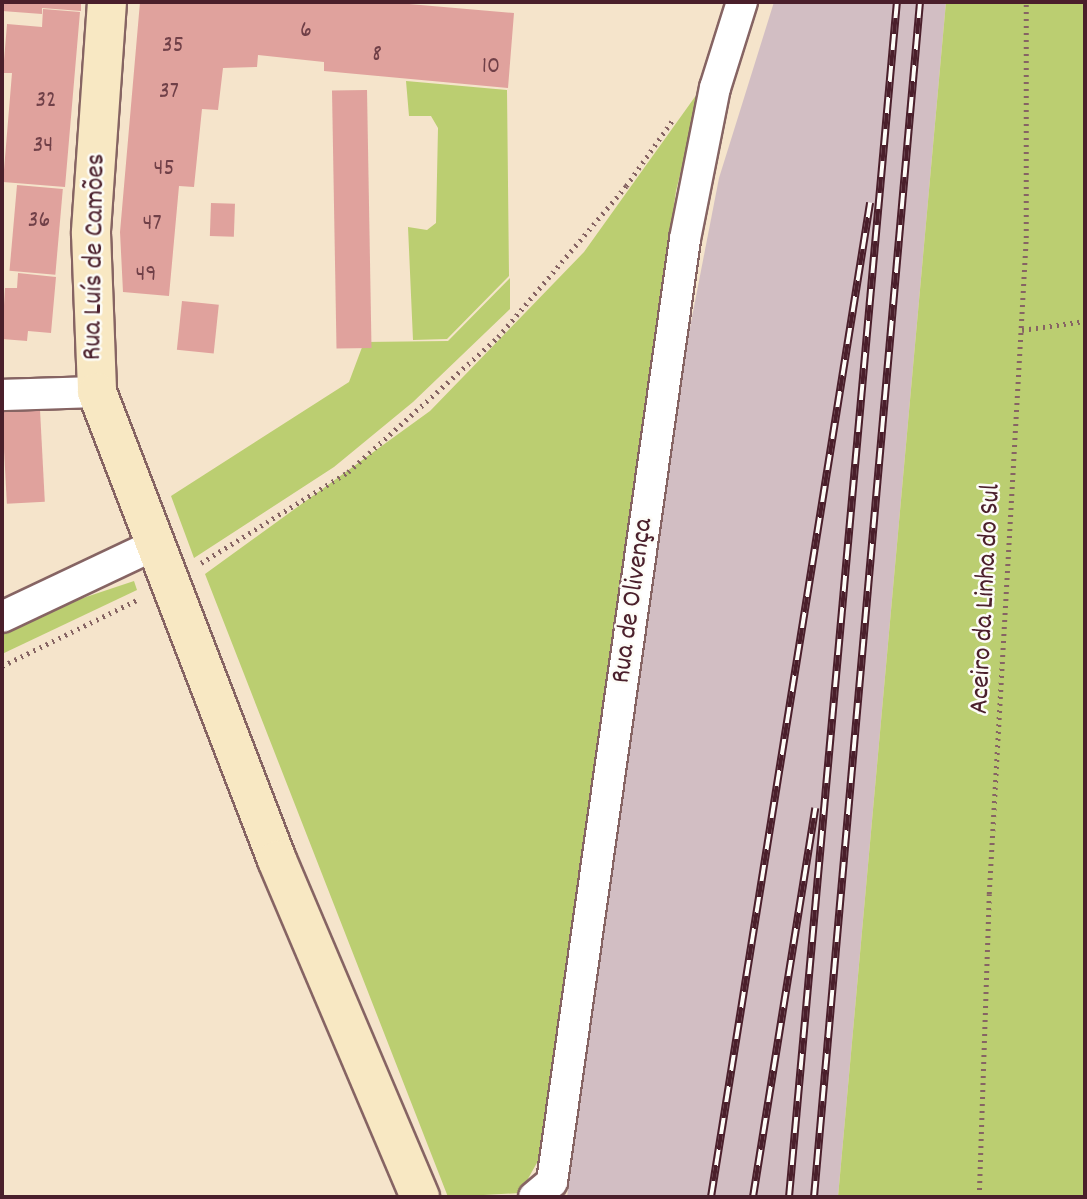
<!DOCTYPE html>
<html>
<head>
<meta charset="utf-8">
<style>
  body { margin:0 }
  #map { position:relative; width:1087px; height:1199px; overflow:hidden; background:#f5e4cb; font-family:Dekko,sans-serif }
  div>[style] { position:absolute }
  .industrial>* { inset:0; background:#d2bec3 }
  .green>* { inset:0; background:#bbce71 }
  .building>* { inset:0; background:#e0a29d; transform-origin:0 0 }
  .path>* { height:4.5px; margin-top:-2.25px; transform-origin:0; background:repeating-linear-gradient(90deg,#866463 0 2px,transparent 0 7px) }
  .roads { filter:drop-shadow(2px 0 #866463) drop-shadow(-2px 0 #866463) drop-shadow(0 2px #866463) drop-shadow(0 -2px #866463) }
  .minor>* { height:30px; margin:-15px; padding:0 15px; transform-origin:15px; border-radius:15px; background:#fff }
  .secondary>* { height:38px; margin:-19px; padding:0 19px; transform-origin:19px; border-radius:19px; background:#f8e8c3 }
  .rail>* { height:8px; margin-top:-4px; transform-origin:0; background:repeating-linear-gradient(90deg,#fdfcf7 0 16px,#4a1f2b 0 32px); box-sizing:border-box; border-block:2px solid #4a1f2b }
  span { translate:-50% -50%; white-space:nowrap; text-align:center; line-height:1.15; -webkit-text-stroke:5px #fdfcf7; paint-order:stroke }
  .number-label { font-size:24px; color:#704048 }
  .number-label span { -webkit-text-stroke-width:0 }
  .street-label { font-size:28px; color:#4a1f2b }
  .frame { position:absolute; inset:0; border:4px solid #4a1f2b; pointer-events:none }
</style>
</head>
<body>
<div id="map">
  <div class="industrial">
    <i style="clip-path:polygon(774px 2px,946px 2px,838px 1197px,567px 1197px,685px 353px,719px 178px)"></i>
  </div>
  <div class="green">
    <i style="clip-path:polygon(946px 2px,1085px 2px,1085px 1197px,838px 1197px)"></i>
    <i style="clip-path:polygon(406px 81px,507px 90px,509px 276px,447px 339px,413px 340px,408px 227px,427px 230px,436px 223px,438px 128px,431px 116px,409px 116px)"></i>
    <i style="clip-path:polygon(702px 87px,676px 191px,543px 1152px,520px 1193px,448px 1197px,205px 574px,430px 411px,584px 252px)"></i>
    <i style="clip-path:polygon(510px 278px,510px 309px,413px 402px,334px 467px,194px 558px,171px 496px,349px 382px,364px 342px,448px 341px)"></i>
    <i style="clip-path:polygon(134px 581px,137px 590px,2px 654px,2px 625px)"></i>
  </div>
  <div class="building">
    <i style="clip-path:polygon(2px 2px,81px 2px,81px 11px,42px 8px,42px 14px,2px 11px)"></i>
    <i style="clip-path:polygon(140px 2px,386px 2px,514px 13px,508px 88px,324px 71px,324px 62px,258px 55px,257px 67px,223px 68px,218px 110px,202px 109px,194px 187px,179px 186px,169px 296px,123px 292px,120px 232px)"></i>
    <i style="clip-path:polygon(43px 9px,80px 12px,65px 187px,3px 182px,12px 73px,3px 73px,7px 24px,42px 27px)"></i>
    <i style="left:367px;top:90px;width:258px;height:35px;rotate:89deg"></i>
    <i style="left:17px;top:185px;width:46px;height:86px;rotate:5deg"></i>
    <i style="left:211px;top:203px;width:24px;height:33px;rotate:2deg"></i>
    <i style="clip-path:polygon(18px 273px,56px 277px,51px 333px,28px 331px,27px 341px,2px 339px,5px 288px,17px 288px)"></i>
    <i style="left:182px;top:301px;width:37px;height:49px;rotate:6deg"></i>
    <i style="left:40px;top:410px;width:92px;height:38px;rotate:87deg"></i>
  </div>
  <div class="path">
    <i style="left:1022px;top:330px;width:64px;rotate:-8.1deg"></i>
    <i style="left:201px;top:563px;width:173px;rotate:-31.8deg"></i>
    <i style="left:348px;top:472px;width:202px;rotate:-42deg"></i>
    <i style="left:498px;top:337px;width:198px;rotate:-49.7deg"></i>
    <i style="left:626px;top:186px;width:83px;rotate:-54.8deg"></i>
    <i style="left:2px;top:666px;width:153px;rotate:-26.1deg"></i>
    <i style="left:979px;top:1197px;width:303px;rotate:-88.1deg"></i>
    <i style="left:989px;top:894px;width:657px;rotate:-86.77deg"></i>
    <i style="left:1026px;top:238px;width:236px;rotate:-90deg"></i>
  </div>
  <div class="roads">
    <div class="minor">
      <i style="left:2px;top:395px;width:95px;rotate:-1.8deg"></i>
      <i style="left:2px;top:617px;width:166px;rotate:-25.3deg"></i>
      <i style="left:534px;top:1197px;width:23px;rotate:-40deg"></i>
      <i style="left:552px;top:1182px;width:952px;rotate:-81.97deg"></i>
      <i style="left:685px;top:239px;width:154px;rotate:-78.8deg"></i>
      <i style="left:715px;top:88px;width:90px;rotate:-72.6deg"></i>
    </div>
    <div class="secondary">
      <i style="left:107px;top:2px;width:232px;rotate:94deg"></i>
      <i style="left:91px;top:233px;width:159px;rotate:87.8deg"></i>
      <i style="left:97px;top:392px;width:501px;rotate:68.96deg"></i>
      <i style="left:277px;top:860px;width:366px;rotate:67deg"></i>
    </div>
  </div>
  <div class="rail">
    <i style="left:711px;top:1197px;width:1007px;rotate:-80.91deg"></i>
    <i style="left:753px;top:1197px;width:394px;rotate:-80.9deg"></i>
    <i style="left:789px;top:1197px;width:1200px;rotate:-84.84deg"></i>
    <i style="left:814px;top:1197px;width:1200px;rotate:-84.93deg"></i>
  </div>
  <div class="number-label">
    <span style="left:306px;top:32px">6</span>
    <span style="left:173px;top:47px">35</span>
    <span style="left:377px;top:56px">8</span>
    <span style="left:491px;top:68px">10</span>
    <span style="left:169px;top:93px">37</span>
    <span style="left:46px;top:102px">32</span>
    <span style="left:43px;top:147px">34</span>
    <span style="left:164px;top:170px">45</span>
    <span style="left:39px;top:222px">36</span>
    <span style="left:152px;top:225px">47</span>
    <span style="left:146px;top:276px">49</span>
  </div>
  <div class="street-label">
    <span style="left:96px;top:257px;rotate:-89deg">Rua Luís de Camões</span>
    <span style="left:987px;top:599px;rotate:-87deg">Aceiro da Linha do Sul</span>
    <span style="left:634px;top:601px;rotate:-82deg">Rua de Olivença</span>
  </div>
  <div class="frame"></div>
</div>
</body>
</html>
